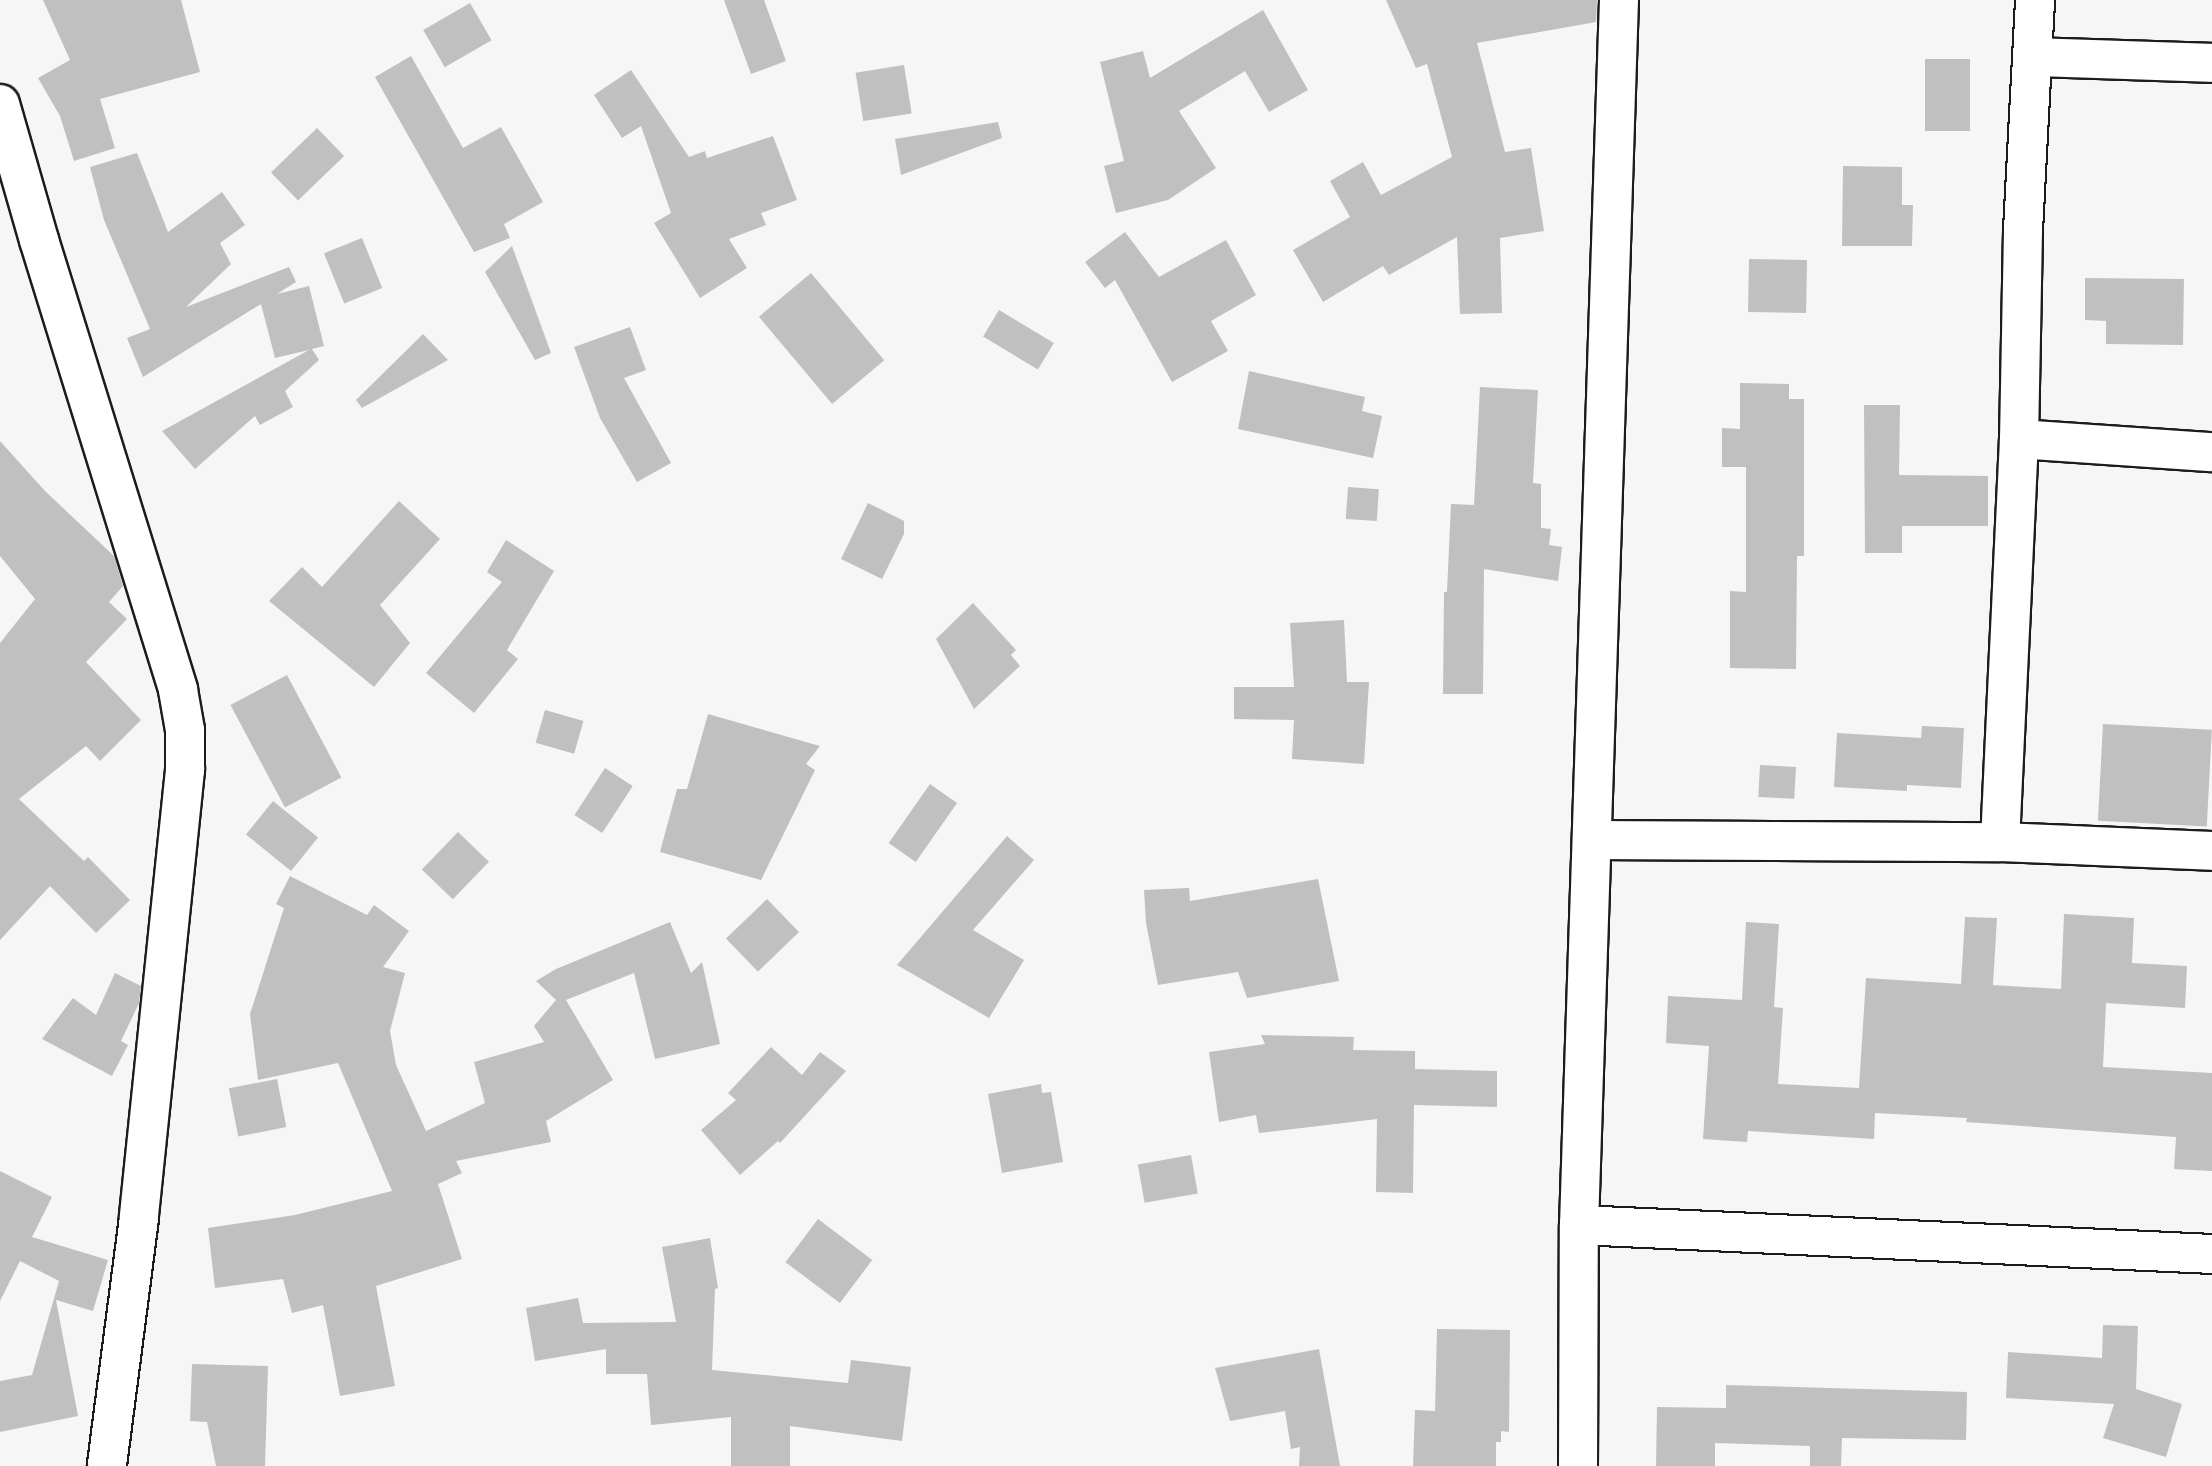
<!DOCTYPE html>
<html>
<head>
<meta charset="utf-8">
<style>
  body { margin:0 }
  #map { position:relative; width:2212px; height:1466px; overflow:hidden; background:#f6f6f6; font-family:Mali,sans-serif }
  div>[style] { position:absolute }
  .building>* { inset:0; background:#c0c0c0; transform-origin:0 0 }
  .roads { filter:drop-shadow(2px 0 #1c1c1c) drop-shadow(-2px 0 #1c1c1c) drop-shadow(0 2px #1c1c1c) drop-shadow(0 -2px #1c1c1c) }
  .minor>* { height:38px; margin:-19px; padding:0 19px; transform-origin:19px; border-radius:19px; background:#fff }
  span { translate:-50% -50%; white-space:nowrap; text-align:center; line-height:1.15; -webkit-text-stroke:5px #fff; paint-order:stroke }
</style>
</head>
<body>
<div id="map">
  <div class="building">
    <i style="clip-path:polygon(43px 0,181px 0,200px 72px,100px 99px,115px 148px,74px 161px,60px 116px,38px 78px,70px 60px)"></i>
    <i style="clip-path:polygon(724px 0,764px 0,786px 61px,751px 74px)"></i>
    <i style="clip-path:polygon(1386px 0,1597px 0,1596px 22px,1477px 43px,1505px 152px,1531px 148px,1544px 231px,1500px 238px,1502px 313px,1460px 314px,1457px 237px,1389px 275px,1383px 266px,1323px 302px,1293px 250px,1350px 217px,1330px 181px,1363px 162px,1381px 195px,1452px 157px,1427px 64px,1416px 68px)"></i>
    <i style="left:470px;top:3px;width:43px;height:54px;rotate:60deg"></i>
    <i style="clip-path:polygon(1263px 10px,1308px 90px,1269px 112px,1245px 71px,1179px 111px,1216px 168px,1168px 200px,1116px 213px,1104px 166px,1124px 161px,1100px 62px,1143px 51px,1150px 78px)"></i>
    <i style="clip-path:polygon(411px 56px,463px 148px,501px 127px,543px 202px,504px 224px,510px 238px,474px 252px,375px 77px)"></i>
    <i style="left:1925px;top:59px;width:45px;height:72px"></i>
    <i style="left:904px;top:65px;width:49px;height:49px;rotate:81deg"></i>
    <i style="clip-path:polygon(631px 70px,689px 157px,705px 151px,707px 158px,773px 136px,797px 200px,761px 213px,766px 225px,729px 239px,747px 268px,700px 298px,654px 223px,671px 213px,641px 126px,622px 138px,594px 95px)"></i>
    <i style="clip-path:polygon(998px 122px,1002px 138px,901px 175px,895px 139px)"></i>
    <i style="left:317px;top:128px;width:39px;height:64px;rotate:46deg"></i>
    <i style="clip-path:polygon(137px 153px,168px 232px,222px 192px,245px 225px,220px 243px,231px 264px,186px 307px,289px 267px,296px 282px,277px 294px,309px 286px,324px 346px,312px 349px,319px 360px,285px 391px,293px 407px,260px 425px,255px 416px,195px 469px,162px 431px,309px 350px,275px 358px,261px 304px,143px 377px,127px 338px,150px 329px,104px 220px,90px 167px)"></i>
    <i style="clip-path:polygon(1843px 166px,1902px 167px,1902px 205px,1913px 205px,1912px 246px,1842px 246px)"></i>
    <i style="clip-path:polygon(1125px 232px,1159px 277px,1226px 240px,1256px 295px,1211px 321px,1228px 351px,1172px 382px,1115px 280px,1105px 288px,1085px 262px)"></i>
    <i style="left:362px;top:238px;width:54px;height:41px;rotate:68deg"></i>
    <i style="clip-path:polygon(512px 246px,551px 353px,535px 360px,485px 272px)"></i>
    <i style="left:1749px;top:259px;width:58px;height:53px;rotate:1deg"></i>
    <i style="left:811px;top:273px;width:114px;height:68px;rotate:50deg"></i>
    <i style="clip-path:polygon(2085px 278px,2184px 279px,2183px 345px,2106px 344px,2106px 321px,2085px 320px)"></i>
    <i style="left:999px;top:310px;width:64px;height:31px;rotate:31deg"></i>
    <i style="clip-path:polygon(630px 327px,646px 370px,624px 378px,671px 463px,637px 482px,600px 418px,574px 347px)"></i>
    <i style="clip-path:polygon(423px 334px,448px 360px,362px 408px,356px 400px)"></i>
    <i style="clip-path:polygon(1249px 371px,1365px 397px,1362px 411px,1382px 416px,1373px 458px,1238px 429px)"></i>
    <i style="clip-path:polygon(1740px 383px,1789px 384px,1789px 399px,1804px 399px,1804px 556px,1797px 556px,1796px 669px,1730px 668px,1730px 591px,1746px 592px,1746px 467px,1722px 467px,1722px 428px,1740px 429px)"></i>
    <i style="clip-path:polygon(1480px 387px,1538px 390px,1533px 483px,1541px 484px,1541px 528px,1551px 529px,1549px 545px,1562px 547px,1558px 581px,1484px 569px,1483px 694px,1443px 694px,1444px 592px,1447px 592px,1451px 504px,1474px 505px)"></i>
    <i style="clip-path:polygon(1864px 405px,1900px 405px,1899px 475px,1988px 476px,1988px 526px,1902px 526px,1902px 553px,1865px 553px)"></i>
    <i style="clip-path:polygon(0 441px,45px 491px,114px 556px,123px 586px,109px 602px,127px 619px,86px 662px,141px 720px,100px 761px,86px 746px,19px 799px,84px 861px,88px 857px,130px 900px,96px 933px,50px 886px,0 940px,0 643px,35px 599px,0 556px)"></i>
    <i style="left:1348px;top:487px;width:31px;height:32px;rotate:4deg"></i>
    <i style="clip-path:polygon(399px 501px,440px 539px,380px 605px,410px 643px,374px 687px,269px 601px,302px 567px,322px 587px)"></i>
    <i style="clip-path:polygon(868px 503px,904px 521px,904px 534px,882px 579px,841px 559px)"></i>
    <i style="clip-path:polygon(506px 540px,554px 571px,507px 650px,518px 659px,474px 713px,426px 673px,502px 582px,487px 572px)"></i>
    <i style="clip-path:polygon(973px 603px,1016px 650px,1011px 655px,1020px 666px,974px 709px,936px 639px)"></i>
    <i style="clip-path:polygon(1344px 620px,1347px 682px,1369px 682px,1364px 764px,1292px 759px,1294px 720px,1234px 719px,1234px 687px,1294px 687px,1290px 623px)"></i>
    <i style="left:287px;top:675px;width:116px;height:64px;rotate:62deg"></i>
    <i style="left:545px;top:710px;width:40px;height:34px;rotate:16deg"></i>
    <i style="clip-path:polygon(708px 714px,820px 746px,806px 764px,815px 770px,761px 880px,660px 852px,677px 789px,687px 789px)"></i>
    <i style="left:2103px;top:724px;width:109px;height:97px;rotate:3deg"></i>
    <i style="clip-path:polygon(1922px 726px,1964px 728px,1961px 788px,1907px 785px,1907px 791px,1834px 787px,1837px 733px,1921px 738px)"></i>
    <i style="left:1760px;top:765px;width:36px;height:32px;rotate:3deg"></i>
    <i style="left:605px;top:768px;width:33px;height:56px;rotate:33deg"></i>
    <i style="left:930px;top:784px;width:33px;height:72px;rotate:35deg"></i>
    <i style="left:273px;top:801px;width:58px;height:43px;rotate:39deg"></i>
    <i style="left:458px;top:832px;width:43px;height:52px;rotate:44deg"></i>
    <i style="clip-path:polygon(1007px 836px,1034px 860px,973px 930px,1024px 960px,989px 1018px,897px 965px)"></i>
    <i style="clip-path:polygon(290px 876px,367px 915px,374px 905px,409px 931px,383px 967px,405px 973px,390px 1031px,396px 1065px,426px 1131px,485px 1103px,474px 1062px,544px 1042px,534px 1026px,556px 1000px,536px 981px,556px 969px,670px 922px,691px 973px,702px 962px,720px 1044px,655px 1059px,634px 973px,566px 1000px,613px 1080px,546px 1121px,551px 1142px,456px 1161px,462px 1173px,438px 1184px,462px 1259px,376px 1286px,395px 1386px,340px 1396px,323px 1305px,292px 1313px,283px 1279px,215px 1288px,208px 1228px,295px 1215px,392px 1191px,338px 1063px,258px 1080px,250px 1014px,284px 908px,276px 904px)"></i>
    <i style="clip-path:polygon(1318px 879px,1339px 981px,1247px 998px,1238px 972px,1158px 985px,1146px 923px,1144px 890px,1189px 888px,1190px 901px)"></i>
    <i style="left:767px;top:899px;width:46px;height:57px;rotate:46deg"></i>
    <i style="clip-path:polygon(2064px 914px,2134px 918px,2132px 963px,2187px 966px,2185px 1008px,2106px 1003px,2103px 1067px,2212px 1073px,2212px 1171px,2174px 1169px,2176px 1137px,1966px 1122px,1967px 1118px,1875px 1113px,1874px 1139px,1748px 1131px,1747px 1142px,1703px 1139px,1709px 1046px,1666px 1043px,1668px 996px,1742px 1000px,1746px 922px,1779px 924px,1774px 1007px,1783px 1008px,1778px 1084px,1859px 1088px,1866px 978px,1961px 984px,1965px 917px,1997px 918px,1993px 985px,2061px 989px)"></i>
    <i style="clip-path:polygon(115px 973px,141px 986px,139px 1003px,121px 1041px,128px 1045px,112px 1076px,42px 1039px,73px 998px,96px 1015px)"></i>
    <i style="clip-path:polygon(1261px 1035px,1354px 1037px,1353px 1050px,1415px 1051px,1415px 1069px,1497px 1071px,1497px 1107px,1414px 1105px,1413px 1193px,1376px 1192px,1377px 1119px,1259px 1133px,1256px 1115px,1219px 1122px,1209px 1052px,1265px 1044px)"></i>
    <i style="clip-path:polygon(771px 1047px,802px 1075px,820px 1052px,846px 1071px,780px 1143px,778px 1141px,740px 1175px,701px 1130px,736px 1100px,728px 1093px)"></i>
    <i style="left:277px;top:1079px;width:49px;height:49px;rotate:79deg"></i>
    <i style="clip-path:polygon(1041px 1084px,1042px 1093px,1051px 1092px,1063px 1162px,1002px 1173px,988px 1094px)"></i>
    <i style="left:1191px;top:1155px;width:39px;height:54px;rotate:80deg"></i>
    <i style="clip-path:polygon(0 1171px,52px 1197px,32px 1237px,108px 1260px,93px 1311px,56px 1300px,78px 1416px,0 1432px,0 1381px,32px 1375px,59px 1281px,20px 1261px,0 1301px)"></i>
    <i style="left:818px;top:1219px;width:68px;height:54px;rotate:37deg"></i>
    <i style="clip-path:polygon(710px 1238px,718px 1288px,715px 1289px,712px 1370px,848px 1383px,851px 1360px,911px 1367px,902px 1441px,790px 1426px,790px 1466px,731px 1466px,731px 1417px,651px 1425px,647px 1374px,606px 1374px,606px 1349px,535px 1361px,526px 1308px,578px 1298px,583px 1323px,676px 1322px,662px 1247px)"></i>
    <i style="clip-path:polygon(2103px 1325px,2138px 1326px,2136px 1389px,2182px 1404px,2166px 1457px,2103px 1438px,2114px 1404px,2006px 1398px,2008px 1352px,2102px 1358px)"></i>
    <i style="clip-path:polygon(1437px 1329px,1510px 1330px,1509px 1432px,1501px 1431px,1501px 1442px,1496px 1442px,1496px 1466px,1413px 1466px,1415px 1410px,1435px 1411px)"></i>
    <i style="clip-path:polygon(1319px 1349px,1340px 1466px,1299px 1466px,1300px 1447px,1291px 1449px,1285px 1411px,1230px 1421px,1215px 1368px)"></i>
    <i style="clip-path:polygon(192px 1364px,268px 1366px,265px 1466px,216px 1466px,207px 1422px,190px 1421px)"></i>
    <i style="clip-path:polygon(1726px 1385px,1967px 1392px,1966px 1440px,1842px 1438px,1841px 1466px,1810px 1466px,1810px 1446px,1715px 1443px,1715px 1466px,1656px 1466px,1657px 1407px,1726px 1408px)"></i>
  </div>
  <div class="roads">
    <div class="minor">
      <i style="left:2034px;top:57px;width:178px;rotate:1.9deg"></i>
      <i style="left:0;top:104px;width:141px;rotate:74deg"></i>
      <i style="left:39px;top:240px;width:471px;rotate:72.8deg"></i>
      <i style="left:178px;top:690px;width:41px;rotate:80.1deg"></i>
      <i style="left:185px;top:730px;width:40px;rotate:90deg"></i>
      <i style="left:185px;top:770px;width:450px;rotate:95.9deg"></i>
      <i style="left:139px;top:1218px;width:250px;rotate:97.4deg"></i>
      <i style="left:2019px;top:439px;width:193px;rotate:3.9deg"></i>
      <i style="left:1593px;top:840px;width:407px;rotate:0.3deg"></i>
      <i style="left:2000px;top:842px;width:212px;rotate:2.4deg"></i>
      <i style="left:2000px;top:842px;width:403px;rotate:-87.3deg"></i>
      <i style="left:2019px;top:439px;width:209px;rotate:-88.9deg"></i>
      <i style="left:2023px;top:230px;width:230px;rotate:-87deg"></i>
      <i style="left:1579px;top:1225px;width:634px;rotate:2.62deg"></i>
      <i style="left:1578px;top:1466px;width:241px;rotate:-89.8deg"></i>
      <i style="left:1579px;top:1225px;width:1226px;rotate:-88.13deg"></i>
    </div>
  </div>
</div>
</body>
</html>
